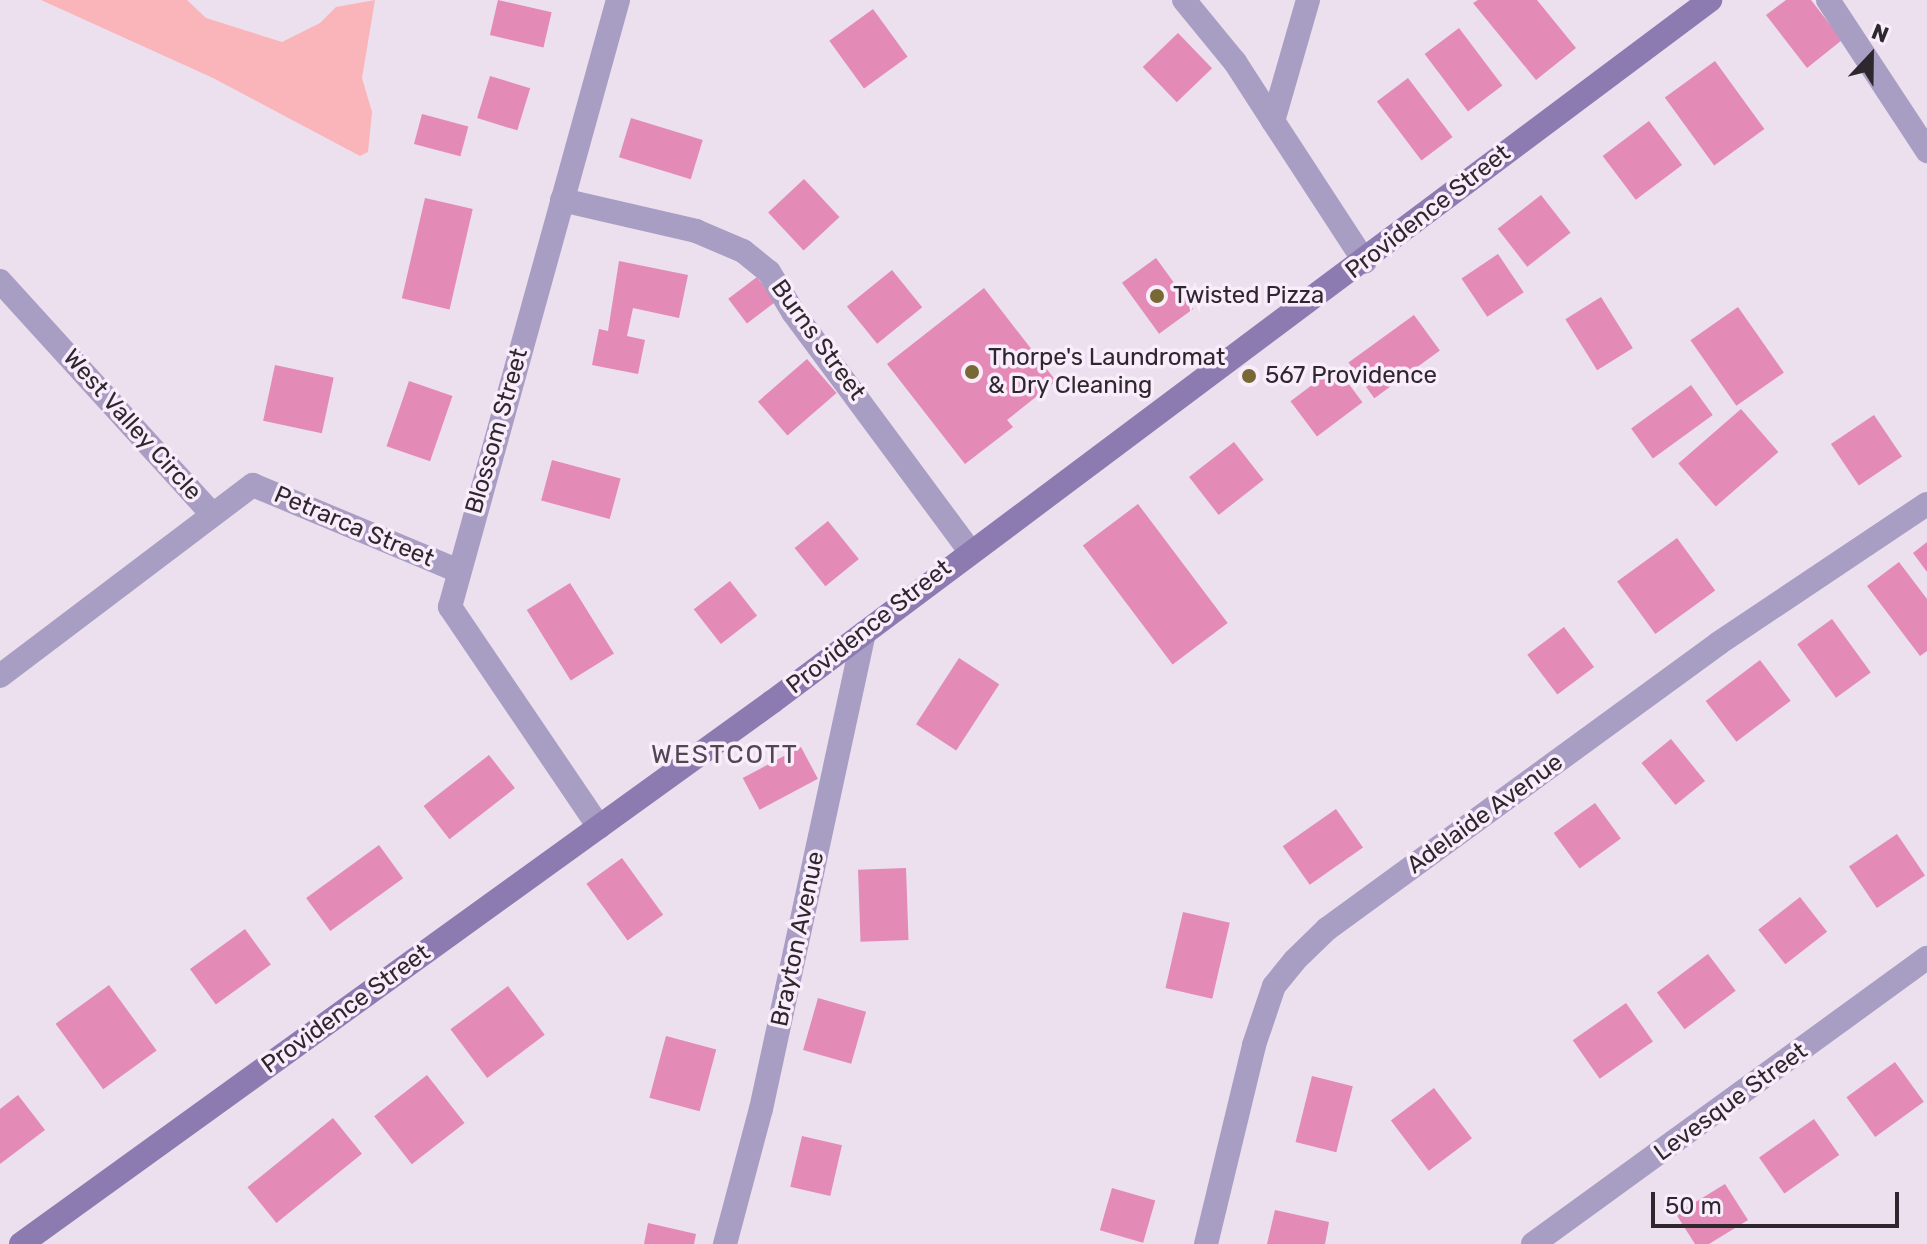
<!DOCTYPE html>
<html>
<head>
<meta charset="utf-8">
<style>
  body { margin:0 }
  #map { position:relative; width:1927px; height:1244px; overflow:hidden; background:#ecdfee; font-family:Rubik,sans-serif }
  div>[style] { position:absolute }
  .green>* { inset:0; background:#f9b5b9 }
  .building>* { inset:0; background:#e38ab7; transform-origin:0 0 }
  .street>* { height:24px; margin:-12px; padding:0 12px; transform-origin:12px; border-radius:12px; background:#a89ec3 }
  .secondary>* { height:24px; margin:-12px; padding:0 12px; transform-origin:12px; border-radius:12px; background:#8b7bb1 }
  .dots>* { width:22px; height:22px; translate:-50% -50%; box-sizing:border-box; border:4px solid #f9ecfb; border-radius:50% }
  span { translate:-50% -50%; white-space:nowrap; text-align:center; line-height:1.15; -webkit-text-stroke:7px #f9ecfb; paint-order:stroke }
  .street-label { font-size:24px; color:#2e282e }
  .poi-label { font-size:24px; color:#2e282e }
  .left { translate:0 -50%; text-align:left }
  .neighbourhood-label { font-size:26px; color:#514652; letter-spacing:2px }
  .north { position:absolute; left:1831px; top:16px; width:80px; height:80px; -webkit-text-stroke:6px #f9ecfb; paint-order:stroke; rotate:22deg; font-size:22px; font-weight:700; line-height:32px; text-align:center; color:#2e282e }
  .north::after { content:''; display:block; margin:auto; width:28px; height:36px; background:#2e282e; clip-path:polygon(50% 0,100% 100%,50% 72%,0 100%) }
  .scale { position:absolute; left:1651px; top:1192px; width:248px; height:36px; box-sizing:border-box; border:4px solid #2e282e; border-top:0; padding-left:10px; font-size:24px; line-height:28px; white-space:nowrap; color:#2e282e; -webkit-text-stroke:6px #f9ecfb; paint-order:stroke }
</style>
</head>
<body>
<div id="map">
  <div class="green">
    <i style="clip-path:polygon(41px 0,187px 0,206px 18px,282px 42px,320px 23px,336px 7px,375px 0,362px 78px,372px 112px,368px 152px,360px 156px,213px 78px)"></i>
  </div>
  <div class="building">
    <i style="left:498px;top:0;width:55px;height:36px;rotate:13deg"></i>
    <i style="clip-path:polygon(1478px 0,1537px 0,1576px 48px,1536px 80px,1473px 3px)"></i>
    <i style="clip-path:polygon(1786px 0,1811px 0,1842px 40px,1807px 68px,1766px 15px)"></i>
    <i style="left:873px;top:9px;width:59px;height:54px;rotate:54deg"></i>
    <i style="left:1459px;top:28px;width:72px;height:43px;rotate:53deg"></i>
    <i style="left:1178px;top:33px;width:49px;height:49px;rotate:46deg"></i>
    <i style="left:1715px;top:61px;width:84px;height:62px;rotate:54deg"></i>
    <i style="left:490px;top:76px;width:42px;height:44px;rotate:17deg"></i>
    <i style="left:1408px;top:78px;width:74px;height:39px;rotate:53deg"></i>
    <i style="left:422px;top:114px;width:48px;height:31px;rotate:15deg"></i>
    <i style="left:631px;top:118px;width:75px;height:41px;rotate:17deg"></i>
    <i style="left:1649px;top:121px;width:55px;height:58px;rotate:53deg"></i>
    <i style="left:804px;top:179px;width:52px;height:49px;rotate:47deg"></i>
    <i style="left:1541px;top:195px;width:48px;height:55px;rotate:52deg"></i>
    <i style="left:425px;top:198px;width:49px;height:103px;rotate:13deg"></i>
    <i style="left:1498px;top:254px;width:46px;height:44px;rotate:56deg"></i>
    <i style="left:1156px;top:258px;width:63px;height:42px;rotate:54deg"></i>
    <i style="clip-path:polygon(619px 261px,688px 275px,679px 318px,633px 308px,627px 336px,645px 340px,638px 374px,592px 365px,599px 329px,608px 331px)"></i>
    <i style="left:892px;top:270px;width:48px;height:58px;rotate:51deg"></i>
    <i style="left:757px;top:277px;width:31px;height:36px;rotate:53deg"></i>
    <i style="clip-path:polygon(984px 288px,1056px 381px,1007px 420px,1013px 427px,965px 464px,887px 364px)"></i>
    <i style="left:1601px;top:297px;width:60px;height:42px;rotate:58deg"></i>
    <i style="left:1738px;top:307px;width:80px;height:58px;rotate:55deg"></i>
    <i style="left:1414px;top:315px;width:44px;height:81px;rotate:54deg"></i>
    <i style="left:807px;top:359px;width:45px;height:65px;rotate:49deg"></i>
    <i style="left:275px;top:365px;width:60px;height:57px;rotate:12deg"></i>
    <i style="left:1336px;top:367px;width:44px;height:57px;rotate:53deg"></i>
    <i style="left:409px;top:381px;width:46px;height:69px;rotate:19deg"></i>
    <i style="left:1691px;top:385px;width:37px;height:74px;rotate:54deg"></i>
    <i style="left:1741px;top:409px;width:57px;height:83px;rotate:49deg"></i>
    <i style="left:1874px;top:415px;width:50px;height:52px;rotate:56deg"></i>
    <i style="left:1234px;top:442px;width:48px;height:57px;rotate:52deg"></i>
    <i style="left:552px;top:460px;width:71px;height:42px;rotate:15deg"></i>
    <i style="left:1138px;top:504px;width:149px;height:69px;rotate:53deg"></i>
    <i style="left:828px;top:521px;width:49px;height:43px;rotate:51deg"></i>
    <i style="left:1677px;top:538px;width:65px;height:74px;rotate:54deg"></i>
    <i style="clip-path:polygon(1927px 542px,1927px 572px,1913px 553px)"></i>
    <i style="clip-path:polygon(1899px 562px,1927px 599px,1927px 651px,1920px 656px,1867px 586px)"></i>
    <i style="left:730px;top:581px;width:44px;height:46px;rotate:52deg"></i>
    <i style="left:570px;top:583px;width:83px;height:51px;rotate:58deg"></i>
    <i style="left:1832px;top:619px;width:66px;height:43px;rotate:54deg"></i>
    <i style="left:1564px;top:627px;width:50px;height:46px;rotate:53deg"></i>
    <i style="left:959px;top:658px;width:48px;height:79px;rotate:33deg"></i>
    <i style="left:1760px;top:660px;width:51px;height:68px;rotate:53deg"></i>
    <i style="left:1671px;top:739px;width:54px;height:38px;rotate:51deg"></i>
    <i style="left:801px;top:747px;width:36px;height:66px;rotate:62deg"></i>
    <i style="left:489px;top:755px;width:42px;height:83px;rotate:52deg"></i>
    <i style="left:1595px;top:803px;width:44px;height:51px;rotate:54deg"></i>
    <i style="left:1336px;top:809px;width:47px;height:65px;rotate:55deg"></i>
    <i style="left:1897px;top:834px;width:50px;height:58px;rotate:56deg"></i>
    <i style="left:379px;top:845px;width:41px;height:90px;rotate:54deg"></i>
    <i style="left:622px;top:858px;width:70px;height:44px;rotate:54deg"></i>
    <i style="left:906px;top:868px;width:72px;height:48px;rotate:88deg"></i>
    <i style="left:1800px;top:897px;width:44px;height:53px;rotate:52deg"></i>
    <i style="left:1183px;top:912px;width:48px;height:78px;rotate:13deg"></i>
    <i style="left:245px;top:929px;width:44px;height:68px;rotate:54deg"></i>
    <i style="left:1708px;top:954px;width:46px;height:64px;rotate:53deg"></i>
    <i style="left:109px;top:985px;width:81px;height:66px;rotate:54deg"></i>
    <i style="left:508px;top:986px;width:61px;height:72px;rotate:53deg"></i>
    <i style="left:818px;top:998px;width:50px;height:54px;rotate:16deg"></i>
    <i style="left:1626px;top:1003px;width:47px;height:65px;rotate:55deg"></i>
    <i style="left:666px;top:1036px;width:52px;height:64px;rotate:15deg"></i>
    <i style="left:1895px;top:1062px;width:49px;height:60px;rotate:54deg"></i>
    <i style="left:427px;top:1075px;width:61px;height:67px;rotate:52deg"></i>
    <i style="left:1312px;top:1076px;width:42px;height:68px;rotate:14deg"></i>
    <i style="left:1434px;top:1088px;width:63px;height:54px;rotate:53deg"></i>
    <i style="clip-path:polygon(18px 1095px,45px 1130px,0 1164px,0 1109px)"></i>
    <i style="left:333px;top:1118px;width:46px;height:110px;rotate:51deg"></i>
    <i style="left:1814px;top:1119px;width:44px;height:67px;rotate:55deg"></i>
    <i style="left:802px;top:1136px;width:41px;height:52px;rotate:13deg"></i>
    <i style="clip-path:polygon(1725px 1184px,1748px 1220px,1709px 1244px,1695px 1244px,1676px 1214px)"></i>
    <i style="left:1112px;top:1188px;width:45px;height:44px;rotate:16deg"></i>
    <i style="clip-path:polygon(1275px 1210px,1329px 1222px,1325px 1244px,1267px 1244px)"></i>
    <i style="clip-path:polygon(648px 1223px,696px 1234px,694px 1244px,644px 1244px)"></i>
  </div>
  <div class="street">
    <i style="left:1184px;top:0;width:80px;rotate:50.6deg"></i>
    <i style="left:1235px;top:62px;width:70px;rotate:57.2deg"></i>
    <i style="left:1308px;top:0;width:126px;rotate:106.1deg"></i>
    <i style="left:1273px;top:121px;width:168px;rotate:56.9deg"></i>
    <i style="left:1828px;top:0;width:181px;rotate:56.7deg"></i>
    <i style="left:562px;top:200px;width:138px;rotate:13deg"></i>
    <i style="left:696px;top:231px;width:51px;rotate:23.1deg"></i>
    <i style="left:743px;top:251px;width:33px;rotate:39deg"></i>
    <i style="left:769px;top:272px;width:47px;rotate:59deg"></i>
    <i style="left:793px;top:312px;width:296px;rotate:53.5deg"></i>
    <i style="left:0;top:281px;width:316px;rotate:47.7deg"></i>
    <i style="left:0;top:676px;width:317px;rotate:-37.1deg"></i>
    <i style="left:253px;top:485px;width:220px;rotate:22.7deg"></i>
    <i style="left:599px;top:827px;width:266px;rotate:-124.1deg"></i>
    <i style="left:450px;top:607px;width:630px;rotate:-74.53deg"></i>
    <i style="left:725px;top:1244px;width:140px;rotate:-75.1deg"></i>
    <i style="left:761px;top:1109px;width:487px;rotate:-77.8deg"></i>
    <i style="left:1206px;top:1244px;width:205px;rotate:-76.4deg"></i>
    <i style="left:1254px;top:1045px;width:62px;rotate:-71.3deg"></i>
    <i style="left:1274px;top:986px;width:33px;rotate:-51deg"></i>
    <i style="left:1295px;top:960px;width:45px;rotate:-44.1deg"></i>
    <i style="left:1327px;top:929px;width:485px;rotate:-36.1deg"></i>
    <i style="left:1719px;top:643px;width:250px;rotate:-33.8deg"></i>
    <i style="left:1533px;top:1244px;width:487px;rotate:-36deg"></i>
  </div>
  <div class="secondary">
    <i style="left:21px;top:1244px;width:926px;rotate:-35.82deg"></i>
    <i style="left:772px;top:702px;width:1172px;rotate:-36.81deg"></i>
  </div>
  <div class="dots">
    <i style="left:1157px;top:296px;background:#776836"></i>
    <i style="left:972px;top:372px;background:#776836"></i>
    <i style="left:1249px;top:376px;background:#776836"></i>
  </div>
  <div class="street-label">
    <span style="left:1428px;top:212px;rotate:-38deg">Providence Street</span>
    <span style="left:818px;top:340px;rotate:54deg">Burns Street</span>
    <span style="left:132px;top:425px;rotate:48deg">West Valley Circle</span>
    <span style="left:497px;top:431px;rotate:-74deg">Blossom Street</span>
    <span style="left:354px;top:527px;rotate:23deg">Petrarca Street</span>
    <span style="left:869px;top:627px;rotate:-38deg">Providence Street</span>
    <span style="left:1485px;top:814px;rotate:-36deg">Adelaide Avenue</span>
    <span style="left:798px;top:939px;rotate:-78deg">Brayton Avenue</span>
    <span style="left:346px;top:1009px;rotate:-36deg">Providence Street</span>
    <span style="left:1731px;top:1102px;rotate:-36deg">Levesque Street</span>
  </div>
  <div class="poi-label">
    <span class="left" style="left:1173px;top:296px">Twisted Pizza</span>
    <span class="left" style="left:988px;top:372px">Thorpe's Laundromat<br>&amp; Dry Cleaning</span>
    <span class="left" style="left:1265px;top:376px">567 Providence</span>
  </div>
  <div class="neighbourhood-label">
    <span style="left:725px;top:755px">WESTCOTT</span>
  </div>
  <div class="north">N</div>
  <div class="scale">50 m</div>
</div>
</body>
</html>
